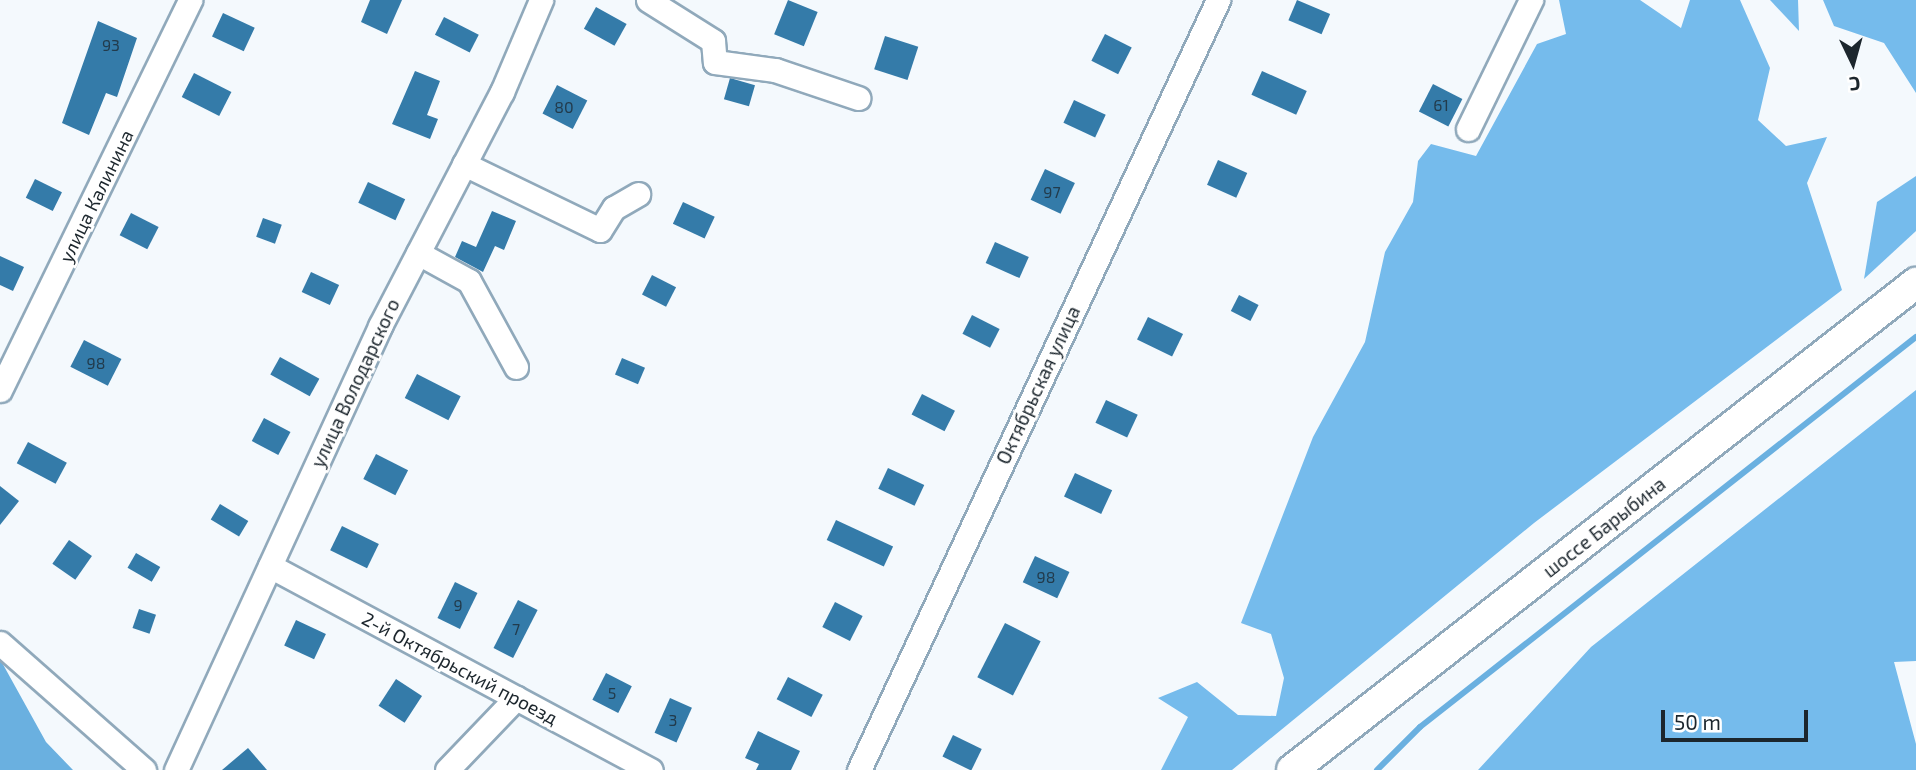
<!DOCTYPE html>
<html>
<head>
<meta charset="utf-8">
<style>
  body { margin:0 }
  #map { position:relative; width:1916px; height:770px; overflow:hidden; background:#f4f9fd; font-family:"Exo 2",sans-serif }
  div>[style] { position:absolute }
  .forest>* { inset:0; background:#75bbec }
  .water>* { inset:0; background:#6ab0e0 }
  .stream>* { height:6px; margin:-3px; padding:0 3px; transform-origin:3px; border-radius:3px; background:#6ab0e0 }
  .building>* { inset:0; background:#347ba9; transform-origin:0 0 }
  .roads { filter:drop-shadow(2px 0 #90a9bb) drop-shadow(-2px 0 #90a9bb) drop-shadow(0 2px #90a9bb) drop-shadow(0 -2px #90a9bb) }
  .minor>* { height:23px; margin:-11.5px; padding:0 11.5px; transform-origin:11.5px; border-radius:11.5px; background:#fff }
  .major>* { height:30px; margin:-15px; padding:0 15px; transform-origin:15px; border-radius:15px; background:#fff }
  span { translate:-50% -50%; white-space:nowrap; text-align:center; line-height:1.15; -webkit-text-stroke:5px #fff; paint-order:stroke }
  .number-label { font-size:16px; color:#223b4c }
  .number-label span { -webkit-text-stroke-width:0 }
  .street-label { font-size:19px; color:#1c262d }
  .north { position:absolute; left:1818px; top:28px; width:70px; height:70px; -webkit-text-stroke:5px #fff; paint-order:stroke; rotate:175deg; font-size:19px; font-weight:700; line-height:28px; text-align:center; color:#1c262d }
  .north::after { content:''; display:block; margin:auto; width:24px; height:32px; background:#1c262d; clip-path:polygon(50% 0,100% 100%,50% 72%,0 100%) }
  .scale { position:absolute; left:1661px; top:710px; width:147px; height:32px; box-sizing:border-box; border:4px solid #1c262d; border-top:0; padding-left:9px; font-size:21px; line-height:24px; white-space:nowrap; color:#1c262d; -webkit-text-stroke:5px #fff; paint-order:stroke }
</style>
</head>
<body>
<div id="map">
  <div class="forest">
    <i style="clip-path:polygon(1559px 0,1640px 0,1681px 28px,1690px 0,1740px 0,1770px 68px,1758px 120px,1786px 146px,1827px 137px,1807px 183px,1842px 290px,1534px 523px,1232px 770px,1161px 770px,1188px 717px,1158px 698px,1197px 682px,1238px 715px,1276px 716px,1284px 678px,1271px 634px,1241px 623px,1313px 437px,1365px 342px,1385px 252px,1413px 202px,1418px 161px,1431px 144px,1476px 156px,1537px 44px,1566px 34px)"></i>
    <i style="clip-path:polygon(1770px 0,1798px 0,1799px 31px)"></i>
    <i style="clip-path:polygon(1823px 0,1916px 0,1916px 93px,1884px 43px,1834px 26px)"></i>
    <i style="clip-path:polygon(1916px 176px,1916px 231px,1864px 279px,1877px 202px)"></i>
    <i style="clip-path:polygon(1916px 390px,1916px 661px,1894px 662px,1916px 744px,1916px 770px,1478px 770px,1591px 647px)"></i>
  </div>
  <div class="water">
    <i style="clip-path:polygon(0 659px,46px 742px,73px 770px,0 770px)"></i>
  </div>
  <div class="stream">
    <i style="left:1377px;top:770px;width:61px;rotate:-45deg"></i>
    <i style="left:1420px;top:727px;width:631px;rotate:-38.18deg"></i>
  </div>
  <div class="building">
    <i style="clip-path:polygon(370px 0,402px 0,387px 34px,361px 22px)"></i>
    <i style="left:788px;top:0;width:32px;height:37px;rotate:22deg"></i>
    <i style="left:1297px;top:0;width:36px;height:22px;rotate:23deg"></i>
    <i style="left:596px;top:7px;width:35px;height:25px;rotate:29deg"></i>
    <i style="left:223px;top:13px;width:35px;height:26px;rotate:25deg"></i>
    <i style="left:444px;top:17px;width:39px;height:20px;rotate:27deg"></i>
    <i style="clip-path:polygon(98px 21px,137px 38px,117px 97px,106px 93px,89px 135px,62px 123px)"></i>
    <i style="left:1105px;top:34px;width:30px;height:30px;rotate:27deg"></i>
    <i style="left:885px;top:36px;width:35px;height:35px;rotate:18deg"></i>
    <i style="clip-path:polygon(415px 71px,440px 81px,427px 115px,438px 119px,430px 139px,392px 124px)"></i>
    <i style="left:1262px;top:71px;width:49px;height:26px;rotate:24deg"></i>
    <i style="left:194px;top:73px;width:42px;height:27px;rotate:27deg"></i>
    <i style="left:730px;top:78px;width:26px;height:22px;rotate:16deg"></i>
    <i style="left:1433px;top:84px;width:33px;height:31px;rotate:27deg"></i>
    <i style="left:557px;top:85px;width:34px;height:32px;rotate:27deg"></i>
    <i style="left:1074px;top:100px;width:35px;height:25px;rotate:25deg"></i>
    <i style="left:1218px;top:160px;width:32px;height:27px;rotate:24deg"></i>
    <i style="left:1045px;top:169px;width:33px;height:34px;rotate:25deg"></i>
    <i style="left:35px;top:179px;width:30px;height:21px;rotate:26deg"></i>
    <i style="left:368px;top:182px;width:41px;height:23px;rotate:25deg"></i>
    <i style="left:683px;top:202px;width:35px;height:24px;rotate:25deg"></i>
    <i style="clip-path:polygon(492px 211px,516px 221px,504px 250px,495px 246px,483px 272px,455px 257px,462px 241px,476px 247px)"></i>
    <i style="left:131px;top:213px;width:31px;height:25px;rotate:27deg"></i>
    <i style="left:263px;top:218px;width:20px;height:20px;rotate:20deg"></i>
    <i style="left:995px;top:242px;width:37px;height:23px;rotate:24deg"></i>
    <i style="clip-path:polygon(0 256px,24px 267px,13px 291px,0 285px)"></i>
    <i style="left:311px;top:272px;width:31px;height:22px;rotate:25deg"></i>
    <i style="left:652px;top:275px;width:27px;height:22px;rotate:27deg"></i>
    <i style="left:1239px;top:295px;width:22px;height:18px;rotate:27deg"></i>
    <i style="left:972px;top:315px;width:31px;height:21px;rotate:27deg"></i>
    <i style="left:1148px;top:317px;width:39px;height:25px;rotate:26deg"></i>
    <i style="left:84px;top:340px;width:42px;height:30px;rotate:27deg"></i>
    <i style="left:280px;top:357px;width:45px;height:20px;rotate:29deg"></i>
    <i style="left:622px;top:358px;width:25px;height:18px;rotate:23deg"></i>
    <i style="left:417px;top:374px;width:49px;height:27px;rotate:27deg"></i>
    <i style="left:922px;top:394px;width:37px;height:23px;rotate:27deg"></i>
    <i style="left:1106px;top:400px;width:35px;height:25px;rotate:25deg"></i>
    <i style="left:264px;top:418px;width:30px;height:26px;rotate:28deg"></i>
    <i style="left:28px;top:442px;width:44px;height:24px;rotate:28deg"></i>
    <i style="left:376px;top:454px;width:36px;height:28px;rotate:27deg"></i>
    <i style="left:888px;top:468px;width:40px;height:23px;rotate:25deg"></i>
    <i style="left:1075px;top:473px;width:41px;height:26px;rotate:25deg"></i>
    <i style="clip-path:polygon(0 486px,19px 501px,0 525px)"></i>
    <i style="left:220px;top:504px;width:33px;height:18px;rotate:31deg"></i>
    <i style="left:836px;top:520px;width:63px;height:22px;rotate:25deg"></i>
    <i style="left:342px;top:526px;width:41px;height:27px;rotate:26deg"></i>
    <i style="left:69px;top:540px;width:28px;height:29px;rotate:35deg"></i>
    <i style="left:136px;top:553px;width:28px;height:17px;rotate:30deg"></i>
    <i style="left:1035px;top:556px;width:38px;height:29px;rotate:25deg"></i>
    <i style="left:455px;top:582px;width:25px;height:40px;rotate:26deg"></i>
    <i style="left:518px;top:600px;width:22px;height:54px;rotate:27deg"></i>
    <i style="left:835px;top:602px;width:31px;height:28px;rotate:27deg"></i>
    <i style="left:139px;top:609px;width:18px;height:20px;rotate:19deg"></i>
    <i style="left:296px;top:620px;width:33px;height:28px;rotate:25deg"></i>
    <i style="left:1005px;top:623px;width:40px;height:61px;rotate:27deg"></i>
    <i style="left:606px;top:673px;width:29px;height:30px;rotate:27deg"></i>
    <i style="left:788px;top:677px;width:39px;height:25px;rotate:27deg"></i>
    <i style="left:396px;top:679px;width:31px;height:32px;rotate:33deg"></i>
    <i style="left:670px;top:698px;width:24px;height:38px;rotate:24deg"></i>
    <i style="clip-path:polygon(758px 731px,800px 751px,791px 770px,756px 770px,759px 764px,745px 758px)"></i>
    <i style="left:953px;top:735px;width:32px;height:24px;rotate:26deg"></i>
    <i style="clip-path:polygon(248px 748px,267px 770px,222px 770px)"></i>
  </div>
  <div class="roads">
    <div class="minor">
      <i style="left:648px;top:0;width:77px;rotate:32.2deg"></i>
      <i style="left:713px;top:41px;width:21px;rotate:85deg"></i>
      <i style="left:715px;top:62px;width:61px;rotate:7.6deg"></i>
      <i style="left:775px;top:70px;width:88px;rotate:18.6deg"></i>
      <i style="left:1468px;top:129px;width:144px;rotate:-64deg"></i>
      <i style="left:464px;top:164px;width:151px;rotate:25.9deg"></i>
      <i style="left:600px;top:230px;width:26px;rotate:-58deg"></i>
      <i style="left:614px;top:208px;width:28px;rotate:-30deg"></i>
      <i style="left:418px;top:253px;width:58px;rotate:28.8deg"></i>
      <i style="left:469px;top:281px;width:98px;rotate:61.3deg"></i>
      <i style="left:0;top:390px;width:434px;rotate:-64deg"></i>
      <i style="left:270px;top:566px;width:432px;rotate:28.2deg"></i>
      <i style="left:0;top:643px;width:192px;rotate:41.4deg"></i>
      <i style="left:176px;top:770px;width:489px;rotate:-65.3deg"></i>
      <i style="left:380px;top:326px;width:264px;rotate:-62.5deg"></i>
      <i style="left:502px;top:92px;width:100px;rotate:-67deg"></i>
      <i style="left:447px;top:770px;width:100px;rotate:-46.2deg"></i>
      <i style="left:859px;top:770px;width:850px;rotate:-65deg"></i>
    </div>
    <div class="major">
      <i style="left:1292px;top:770px;width:792px;rotate:-37.97deg"></i>
    </div>
  </div>
  <div class="number-label">
    <span style="left:111px;top:45px">93</span>
    <span style="left:1441px;top:105px">61</span>
    <span style="left:564px;top:107px">80</span>
    <span style="left:1052px;top:192px">97</span>
    <span style="left:96px;top:363px">98</span>
    <span style="left:1046px;top:577px">98</span>
    <span style="left:458px;top:605px">9</span>
    <span style="left:516px;top:629px">7</span>
    <span style="left:612px;top:693px">5</span>
    <span style="left:673px;top:720px">3</span>
  </div>
  <div class="street-label">
    <span style="left:96px;top:196px;rotate:-64deg">улица Калинина</span>
    <span style="left:355px;top:383px;rotate:-65deg">улица Володарского</span>
    <span style="left:1038px;top:385px;rotate:-65deg">Октябрьская улица</span>
    <span style="left:1604px;top:527px;rotate:-38deg">шоссе Барыбина</span>
    <span style="left:460px;top:668px;rotate:28deg">2-й Октябрьский проезд</span>
  </div>
  <div class="north">С</div>
  <div class="scale">50 m</div>
</div>
</body>
</html>
